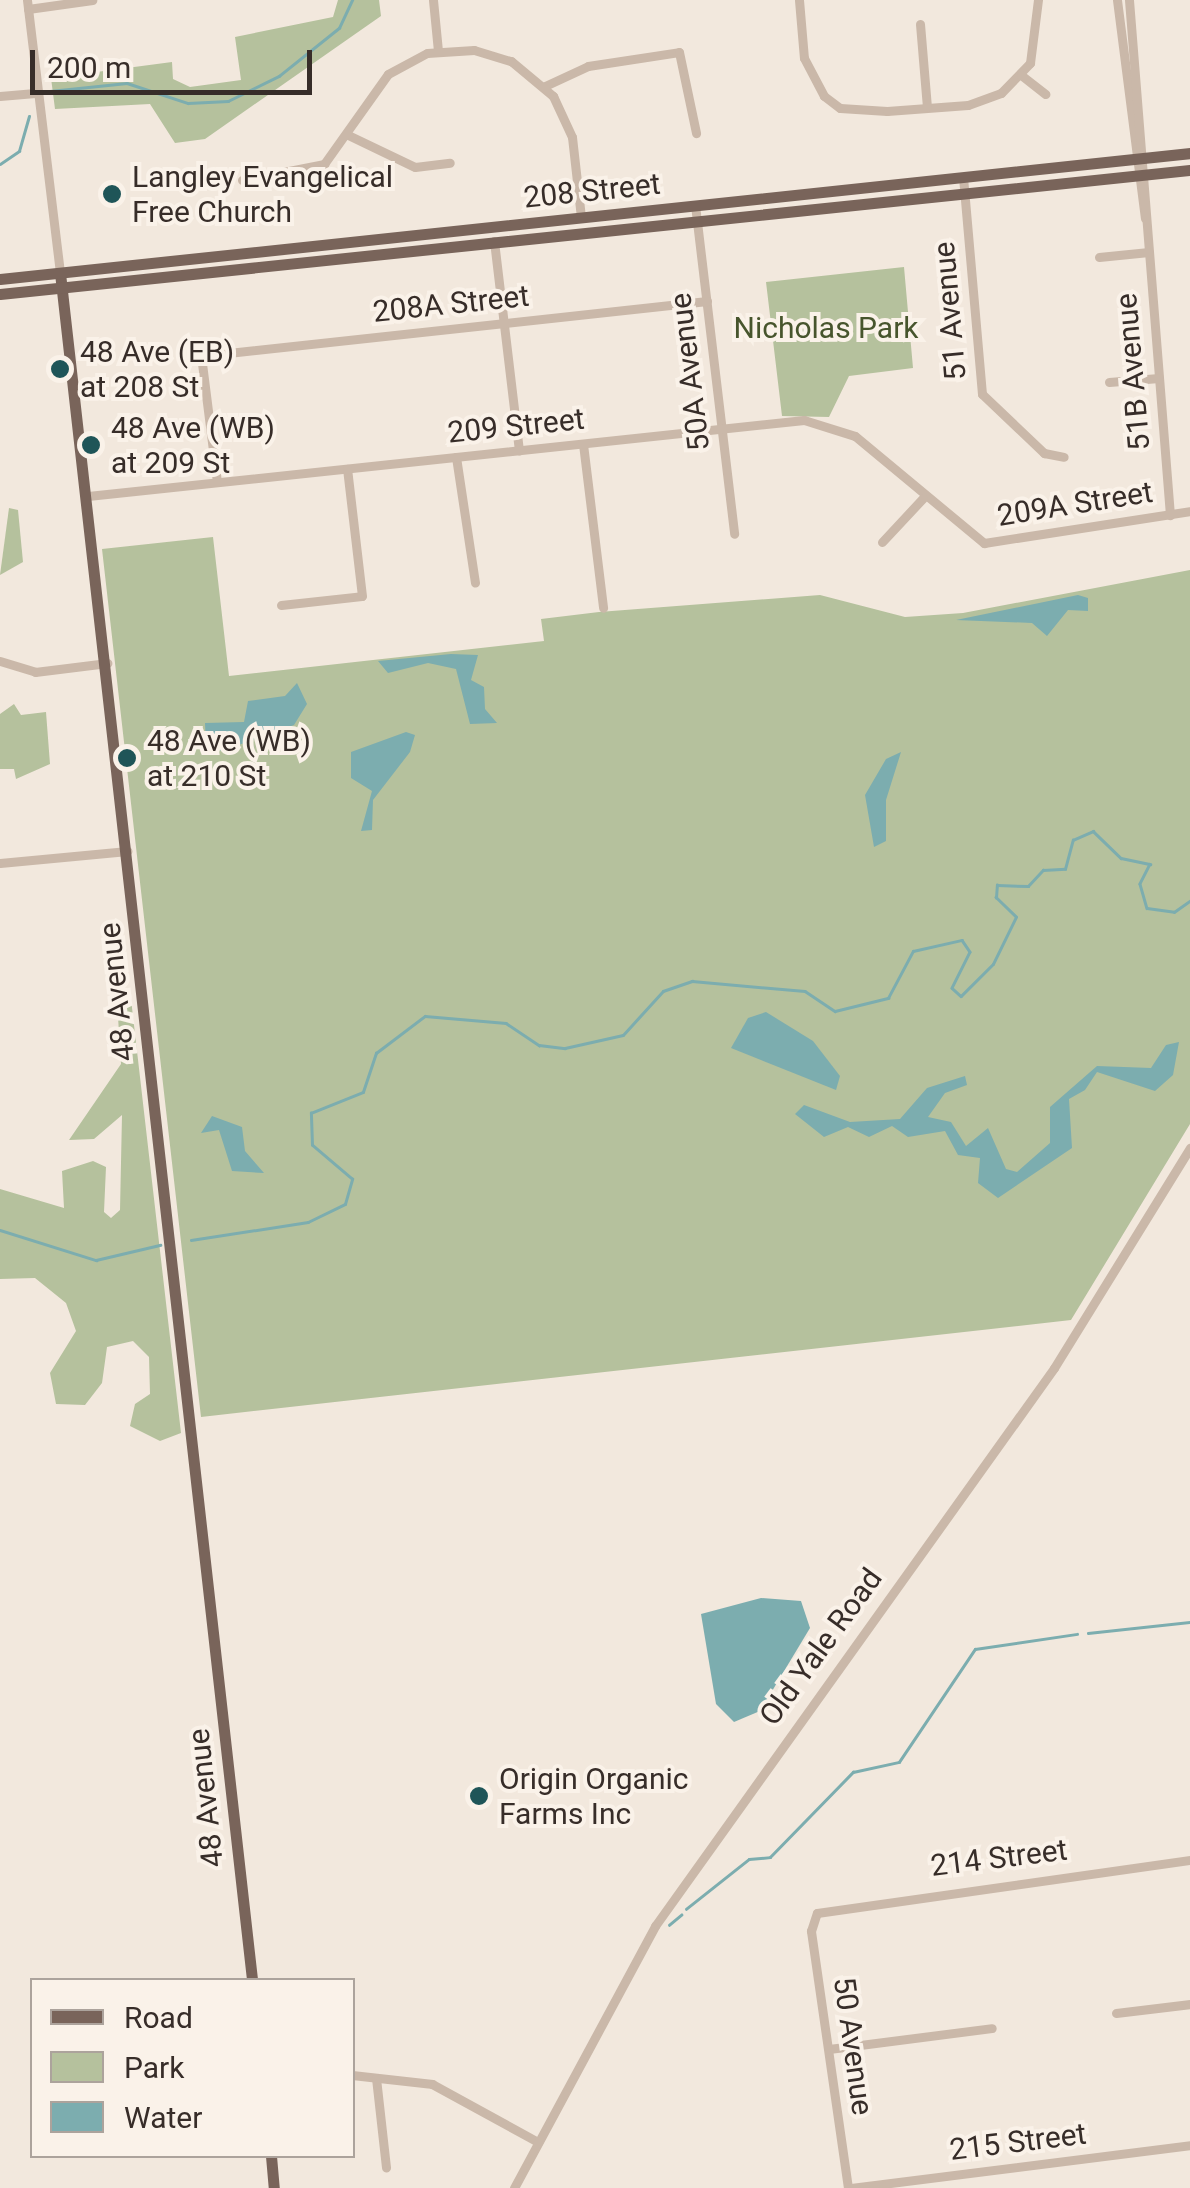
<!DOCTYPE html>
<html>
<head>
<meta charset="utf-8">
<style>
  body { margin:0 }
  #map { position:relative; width:1190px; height:2188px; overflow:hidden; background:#f2e8dd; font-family:Roboto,sans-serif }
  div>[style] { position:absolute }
  .green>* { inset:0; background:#b5c19d }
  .water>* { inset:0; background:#7cadaf }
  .stream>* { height:2.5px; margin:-1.25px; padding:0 1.25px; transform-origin:1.25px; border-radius:1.25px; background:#7cadaf }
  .minor>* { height:9px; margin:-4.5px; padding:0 4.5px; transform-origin:4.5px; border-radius:4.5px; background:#cab8a9 }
  .major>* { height:11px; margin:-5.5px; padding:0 5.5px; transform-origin:5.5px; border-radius:5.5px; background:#79645a }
  .dots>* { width:28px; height:28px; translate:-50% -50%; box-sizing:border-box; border:5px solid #faf2e9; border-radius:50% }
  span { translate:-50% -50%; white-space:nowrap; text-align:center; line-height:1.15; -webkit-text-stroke:8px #faf2e9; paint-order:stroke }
  .poi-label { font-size:30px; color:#372d29 }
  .left { translate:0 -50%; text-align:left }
  .street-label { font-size:30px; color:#372d29 }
  .park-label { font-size:30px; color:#47552d }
  .legend { position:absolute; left:30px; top:1978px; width:325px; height:180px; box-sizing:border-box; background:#faf2e9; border:2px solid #aca39c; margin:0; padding:12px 18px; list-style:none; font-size:30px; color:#372d29 }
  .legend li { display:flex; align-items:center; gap:20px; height:50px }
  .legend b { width:50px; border:2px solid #aca39c }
  .scale { position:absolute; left:30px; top:50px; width:282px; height:45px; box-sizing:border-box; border:5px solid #372d29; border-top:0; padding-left:12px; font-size:30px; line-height:35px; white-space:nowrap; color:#372d29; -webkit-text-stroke:8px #faf2e9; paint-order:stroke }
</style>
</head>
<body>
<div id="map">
  <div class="green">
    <i style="clip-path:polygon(338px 0,379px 0,381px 16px,205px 139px,175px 143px,150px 104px,55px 109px,51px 78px,172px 62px,173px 79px,190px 87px,241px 80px,235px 37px,333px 17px)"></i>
    <i style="clip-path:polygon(904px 267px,913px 368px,849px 376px,829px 417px,782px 416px,766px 282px)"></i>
    <i style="clip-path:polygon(9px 508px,18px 510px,23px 562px,0 575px)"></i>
    <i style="clip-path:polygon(213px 537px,229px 676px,544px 641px,541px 619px,599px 612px,820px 595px,905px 617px,963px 613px,1190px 570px,1190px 1124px,1071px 1320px,201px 1417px,102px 549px)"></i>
    <i style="clip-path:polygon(14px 704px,21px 715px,46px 712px,50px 764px,16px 779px,14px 769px,0 769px,0 714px)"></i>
    <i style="clip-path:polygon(131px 999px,181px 1433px,160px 1441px,130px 1426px,135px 1404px,150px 1394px,149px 1357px,133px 1341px,107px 1347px,102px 1383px,85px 1405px,56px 1404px,50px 1373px,76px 1331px,66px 1303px,35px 1278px,0 1279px,0 1189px,64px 1208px,62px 1171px,93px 1161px,106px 1167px,104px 1212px,111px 1218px,120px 1210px,122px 1115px,94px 1139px,69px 1140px,121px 1064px,118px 1017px)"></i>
  </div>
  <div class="water">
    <i style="clip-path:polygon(1078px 595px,1088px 598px,1088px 611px,1068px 610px,1047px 636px,1032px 623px,956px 620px)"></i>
    <i style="clip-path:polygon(451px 654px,478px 655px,471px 680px,484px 687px,485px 709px,497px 723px,470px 724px,456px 669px,428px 663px,388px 673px,378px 661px)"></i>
    <i style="clip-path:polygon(297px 683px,307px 704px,294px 725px,222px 751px,206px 746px,205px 723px,244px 722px,248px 701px,285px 696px)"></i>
    <i style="clip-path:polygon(406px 732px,415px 735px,410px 752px,373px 800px,372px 830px,361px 831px,372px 791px,351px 778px,351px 752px)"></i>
    <i style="clip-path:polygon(901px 752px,886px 800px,886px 841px,874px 847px,865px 795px,886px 759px)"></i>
    <i style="clip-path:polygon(766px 1012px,813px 1041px,840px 1076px,836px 1090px,731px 1048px,748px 1018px)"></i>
    <i style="clip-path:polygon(1179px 1042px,1173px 1075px,1155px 1091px,1097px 1072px,1085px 1090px,1069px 1099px,1072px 1148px,998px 1198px,978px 1183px,980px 1158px,958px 1155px,945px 1131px,908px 1137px,892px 1126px,869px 1137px,848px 1127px,824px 1137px,795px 1114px,804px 1105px,850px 1122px,900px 1119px,927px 1088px,965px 1076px,967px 1085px,945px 1093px,928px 1117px,951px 1122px,966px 1146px,988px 1128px,1006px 1169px,1017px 1172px,1050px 1143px,1050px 1107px,1097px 1066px,1151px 1068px,1166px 1045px)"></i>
    <i style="clip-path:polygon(212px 1116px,242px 1127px,245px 1151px,264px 1173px,232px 1171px,219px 1130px,201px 1133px)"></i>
    <i style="clip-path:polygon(761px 1598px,801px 1601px,810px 1628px,760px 1711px,734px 1722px,716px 1704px,701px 1614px)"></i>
  </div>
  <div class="stream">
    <i style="left:50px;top:91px;width:77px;rotate:-5.9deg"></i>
    <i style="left:127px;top:83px;width:64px;rotate:18.2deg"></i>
    <i style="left:188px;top:103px;width:40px;rotate:-2.9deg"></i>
    <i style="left:228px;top:101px;width:57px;rotate:-26.1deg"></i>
    <i style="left:279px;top:76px;width:77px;rotate:-38.7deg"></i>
    <i style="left:339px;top:28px;width:31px;rotate:-65deg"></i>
    <i style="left:0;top:164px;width:23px;rotate:-34deg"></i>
    <i style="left:19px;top:151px;width:36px;rotate:-74deg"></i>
    <i style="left:0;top:1230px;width:101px;rotate:17.4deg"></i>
    <i style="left:96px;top:1260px;width:66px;rotate:-13.2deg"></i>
    <i style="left:191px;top:1240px;width:118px;rotate:-8.7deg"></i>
    <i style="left:308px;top:1222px;width:41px;rotate:-25.9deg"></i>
    <i style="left:345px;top:1204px;width:26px;rotate:-74deg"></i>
    <i style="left:352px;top:1179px;width:52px;rotate:-139.6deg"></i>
    <i style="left:312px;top:1145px;width:32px;rotate:-92deg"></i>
    <i style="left:311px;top:1113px;width:56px;rotate:-22deg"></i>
    <i style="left:363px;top:1092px;width:41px;rotate:-71.6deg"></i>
    <i style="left:376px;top:1053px;width:61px;rotate:-37.1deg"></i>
    <i style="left:425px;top:1016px;width:81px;rotate:4.9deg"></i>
    <i style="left:506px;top:1023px;width:40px;rotate:34deg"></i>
    <i style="left:539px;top:1045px;width:26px;rotate:7deg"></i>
    <i style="left:565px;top:1048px;width:59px;rotate:-12.6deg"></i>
    <i style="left:623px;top:1035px;width:59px;rotate:-47.7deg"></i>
    <i style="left:663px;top:991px;width:31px;rotate:-19deg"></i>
    <i style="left:692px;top:981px;width:113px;rotate:5.1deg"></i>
    <i style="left:805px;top:991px;width:36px;rotate:34deg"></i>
    <i style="left:835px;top:1011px;width:55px;rotate:-13.8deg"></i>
    <i style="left:888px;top:998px;width:53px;rotate:-62deg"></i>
    <i style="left:913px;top:951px;width:50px;rotate:-12.7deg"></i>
    <i style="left:962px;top:940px;width:14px;rotate:56deg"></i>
    <i style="left:970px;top:952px;width:40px;rotate:116.6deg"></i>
    <i style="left:952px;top:988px;width:12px;rotate:42deg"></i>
    <i style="left:961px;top:996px;width:45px;rotate:-45deg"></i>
    <i style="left:993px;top:964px;width:52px;rotate:-63.9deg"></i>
    <i style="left:1016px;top:917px;width:28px;rotate:-136deg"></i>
    <i style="left:996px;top:898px;width:13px;rotate:-86deg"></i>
    <i style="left:997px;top:885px;width:31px;rotate:2deg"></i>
    <i style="left:1028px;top:886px;width:22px;rotate:-47deg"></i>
    <i style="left:1043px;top:870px;width:22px;rotate:-3deg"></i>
    <i style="left:1065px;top:869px;width:30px;rotate:-75deg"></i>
    <i style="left:1073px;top:840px;width:22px;rotate:-24deg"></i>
    <i style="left:1093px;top:831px;width:39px;rotate:44deg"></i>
    <i style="left:1121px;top:858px;width:30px;rotate:12deg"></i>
    <i style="left:1150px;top:864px;width:22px;rotate:117deg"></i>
    <i style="left:1140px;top:884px;width:25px;rotate:74deg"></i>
    <i style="left:1147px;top:908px;width:27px;rotate:8deg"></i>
    <i style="left:1174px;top:912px;width:19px;rotate:-35deg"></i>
    <i style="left:1088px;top:1633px;width:103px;rotate:-6.2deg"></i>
    <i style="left:686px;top:1909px;width:80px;rotate:-38.4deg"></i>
    <i style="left:749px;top:1859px;width:21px;rotate:-5deg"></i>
    <i style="left:770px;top:1857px;width:119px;rotate:-45.7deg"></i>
    <i style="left:853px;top:1772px;width:47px;rotate:-12.3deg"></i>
    <i style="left:899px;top:1762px;width:136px;rotate:-56.1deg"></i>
    <i style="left:975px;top:1649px;width:103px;rotate:-8.4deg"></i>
    <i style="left:669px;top:1925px;width:16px;rotate:-40deg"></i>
  </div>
  <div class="minor">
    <i style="left:27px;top:0;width:275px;rotate:83.1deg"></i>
    <i style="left:433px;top:0;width:51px;rotate:84.4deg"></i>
    <i style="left:799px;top:0;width:58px;rotate:85.1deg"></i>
    <i style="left:804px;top:58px;width:43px;rotate:62.2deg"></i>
    <i style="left:824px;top:96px;width:20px;rotate:37deg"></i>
    <i style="left:840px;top:108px;width:47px;rotate:3.7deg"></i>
    <i style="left:887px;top:111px;width:81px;rotate:-4.2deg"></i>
    <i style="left:968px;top:105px;width:35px;rotate:-20deg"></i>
    <i style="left:1001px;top:93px;width:42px;rotate:-46deg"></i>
    <i style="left:1030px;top:63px;width:64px;rotate:-82.8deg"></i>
    <i style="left:1117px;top:0;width:220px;rotate:82.7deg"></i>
    <i style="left:1129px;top:0;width:517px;rotate:85.45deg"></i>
    <i style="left:28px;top:9px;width:65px;rotate:-8deg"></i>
    <i style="left:920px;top:24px;width:83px;rotate:85.2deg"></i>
    <i style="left:1021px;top:75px;width:31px;rotate:38deg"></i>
    <i style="left:545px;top:86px;width:47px;rotate:-24.9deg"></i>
    <i style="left:588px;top:66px;width:92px;rotate:-8.7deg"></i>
    <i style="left:679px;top:52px;width:83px;rotate:78.1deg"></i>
    <i style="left:0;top:96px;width:38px;rotate:-5deg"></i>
    <i style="left:346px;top:134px;width:76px;rotate:25.6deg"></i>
    <i style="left:415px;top:167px;width:35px;rotate:-7deg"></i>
    <i style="left:963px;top:177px;width:218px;rotate:85deg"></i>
    <i style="left:982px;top:394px;width:86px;rotate:43.6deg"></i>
    <i style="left:1044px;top:453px;width:20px;rotate:11deg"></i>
    <i style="left:242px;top:180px;width:84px;rotate:-11deg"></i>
    <i style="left:324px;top:164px;width:110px;rotate:-54.6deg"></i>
    <i style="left:388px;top:74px;width:44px;rotate:-28.3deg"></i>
    <i style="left:427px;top:53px;width:47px;rotate:-3.7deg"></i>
    <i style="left:474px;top:50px;width:39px;rotate:17deg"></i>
    <i style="left:511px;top:61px;width:55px;rotate:39.8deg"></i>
    <i style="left:553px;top:96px;width:45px;rotate:65.1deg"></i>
    <i style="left:572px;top:137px;width:81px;rotate:83.6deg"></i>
    <i style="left:695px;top:205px;width:331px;rotate:83.2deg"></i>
    <i style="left:494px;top:241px;width:211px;rotate:83.2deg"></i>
    <i style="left:1099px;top:257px;width:50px;rotate:-5.7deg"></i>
    <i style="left:1109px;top:382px;width:50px;rotate:-4.6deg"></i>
    <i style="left:583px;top:444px;width:165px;rotate:83deg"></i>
    <i style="left:456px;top:457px;width:127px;rotate:81.4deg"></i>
    <i style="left:217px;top:482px;width:127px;rotate:-97.2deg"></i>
    <i style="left:201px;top:356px;width:509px;rotate:-6.2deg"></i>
    <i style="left:88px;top:496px;width:720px;rotate:-6.06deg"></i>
    <i style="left:804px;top:420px;width:53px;rotate:17.4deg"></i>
    <i style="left:855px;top:436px;width:168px;rotate:39.7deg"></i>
    <i style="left:984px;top:543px;width:208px;rotate:-8.8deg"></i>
    <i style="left:882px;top:542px;width:60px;rotate:-47deg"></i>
    <i style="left:281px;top:605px;width:81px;rotate:-6.3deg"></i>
    <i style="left:362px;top:596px;width:128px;rotate:-96.7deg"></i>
    <i style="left:0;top:661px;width:37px;rotate:17deg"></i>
    <i style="left:35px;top:672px;width:73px;rotate:-7.1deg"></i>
    <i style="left:0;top:863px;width:128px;rotate:-5.4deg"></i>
    <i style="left:1116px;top:2013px;width:75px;rotate:-6.9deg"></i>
    <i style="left:829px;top:2049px;width:164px;rotate:-7.3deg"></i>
    <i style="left:352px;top:2075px;width:81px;rotate:6.4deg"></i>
    <i style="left:432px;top:2084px;width:121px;rotate:28.7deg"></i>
    <i style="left:376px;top:2078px;width:90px;rotate:83.6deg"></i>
    <i style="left:514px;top:2188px;width:298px;rotate:-61.7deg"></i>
    <i style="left:655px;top:1926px;width:686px;rotate:-54.43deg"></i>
    <i style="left:1054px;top:1368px;width:259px;rotate:-58.3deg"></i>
    <i style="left:848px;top:2188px;width:260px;rotate:-98.2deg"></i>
    <i style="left:811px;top:1931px;width:19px;rotate:-72deg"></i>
    <i style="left:817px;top:1913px;width:377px;rotate:-8.1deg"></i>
    <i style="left:851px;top:2188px;width:342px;rotate:-7.2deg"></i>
  </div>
  <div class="major">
    <i style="left:60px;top:273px;width:1718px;rotate:83.58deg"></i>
    <i style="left:0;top:279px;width:1197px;rotate:-6.04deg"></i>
    <i style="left:0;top:294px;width:1196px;rotate:-5.95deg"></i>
    <i style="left:271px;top:2156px;width:32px;rotate:85deg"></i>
  </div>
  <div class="dots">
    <i style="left:112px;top:194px;background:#1f5558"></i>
    <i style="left:60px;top:369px;background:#1f5558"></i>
    <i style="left:91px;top:445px;background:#1f5558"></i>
    <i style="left:127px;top:758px;background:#1f5558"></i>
    <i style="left:479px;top:1796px;background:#1f5558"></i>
  </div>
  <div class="poi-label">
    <span class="left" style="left:132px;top:194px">Langley Evangelical<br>Free Church</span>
    <span class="left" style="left:80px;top:369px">48 Ave (EB)<br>at 208 St</span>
    <span class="left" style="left:111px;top:445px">48 Ave (WB)<br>at 209 St</span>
    <span class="left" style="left:147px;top:758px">48 Ave (WB)<br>at 210 St</span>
    <span class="left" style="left:499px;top:1796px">Origin Organic<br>Farms Inc</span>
  </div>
  <div class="street-label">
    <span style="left:592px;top:191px;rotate:-6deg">208 Street</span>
    <span style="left:451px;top:304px;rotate:-6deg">208A Street</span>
    <span style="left:950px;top:311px;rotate:-95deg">51 Avenue</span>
    <span style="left:690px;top:372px;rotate:-97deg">50A Avenue</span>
    <span style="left:1133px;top:372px;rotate:-95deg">51B Avenue</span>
    <span style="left:516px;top:426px;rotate:-6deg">209 Street</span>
    <span style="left:1075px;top:504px;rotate:-9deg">209A Street</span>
    <span style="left:117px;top:992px;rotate:-96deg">48 Avenue</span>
    <span style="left:821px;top:1647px;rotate:-54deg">Old Yale Road</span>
    <span style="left:206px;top:1798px;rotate:-96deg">48 Avenue</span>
    <span style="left:999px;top:1858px;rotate:-7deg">214 Street</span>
    <span style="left:853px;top:2046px;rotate:82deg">50 Avenue</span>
    <span style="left:1018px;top:2142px;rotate:-7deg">215 Street</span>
  </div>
  <div class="park-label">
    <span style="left:826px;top:328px">Nicholas Park</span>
  </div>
  <ul class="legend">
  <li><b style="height:12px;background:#79645a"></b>Road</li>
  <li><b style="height:28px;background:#b5c19d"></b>Park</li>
  <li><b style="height:28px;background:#7cadaf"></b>Water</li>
  </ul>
  <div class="scale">200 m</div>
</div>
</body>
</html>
